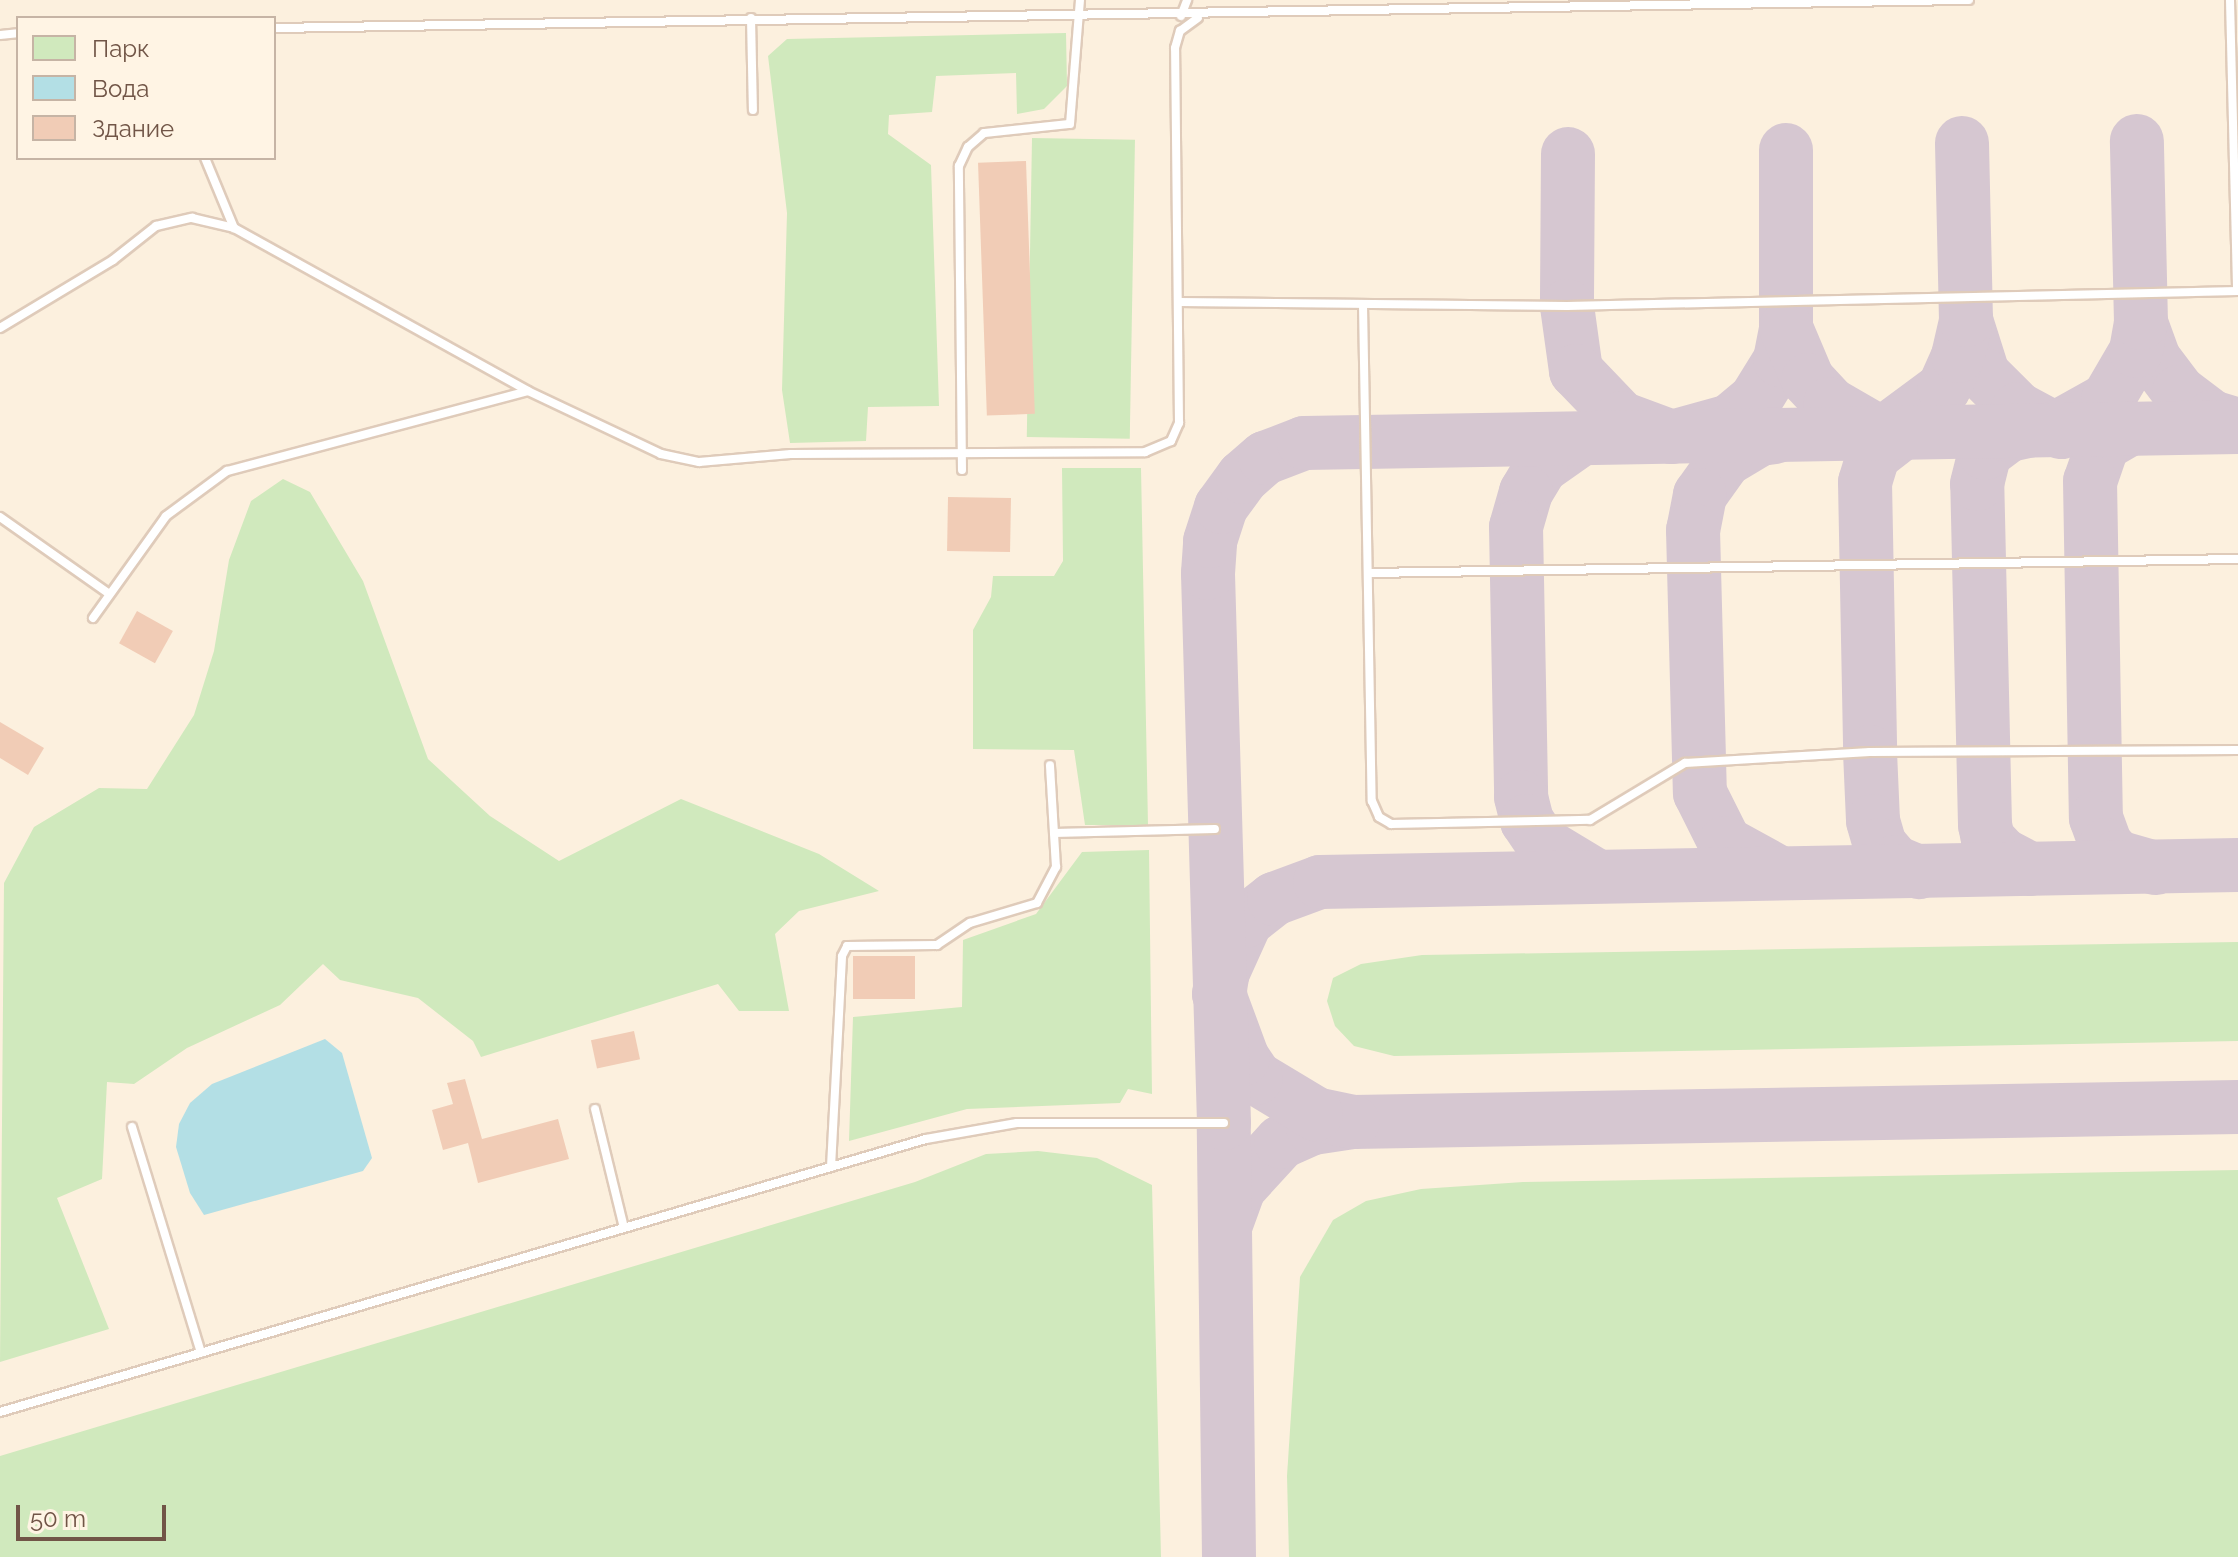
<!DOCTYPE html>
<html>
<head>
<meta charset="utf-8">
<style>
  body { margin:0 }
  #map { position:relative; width:2238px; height:1557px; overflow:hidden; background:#fcf0de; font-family:Raleway,sans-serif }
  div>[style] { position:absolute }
  .green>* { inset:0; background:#d0e9bd; transform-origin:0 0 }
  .water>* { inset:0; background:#b3dfe5 }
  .taxiway>* { height:54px; margin:-27px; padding:0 27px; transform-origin:27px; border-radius:27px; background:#d6c7d1 }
  .building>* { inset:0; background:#f1ccb6; transform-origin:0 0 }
  .roads { filter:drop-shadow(2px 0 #dfcbba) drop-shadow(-2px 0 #dfcbba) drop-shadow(0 2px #dfcbba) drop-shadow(0 -2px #dfcbba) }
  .service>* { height:8px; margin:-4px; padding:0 4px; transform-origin:4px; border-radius:4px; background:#fff }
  span { translate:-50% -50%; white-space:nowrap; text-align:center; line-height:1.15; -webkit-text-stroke:7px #fff4e4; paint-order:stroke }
  .legend { position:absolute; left:16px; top:16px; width:260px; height:144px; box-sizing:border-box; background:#fff4e4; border:2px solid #c6b4a5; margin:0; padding:10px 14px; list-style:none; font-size:24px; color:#715547 }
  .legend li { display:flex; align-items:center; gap:16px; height:40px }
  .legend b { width:40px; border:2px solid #c6b4a5 }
  .scale { position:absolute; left:16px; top:1505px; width:150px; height:36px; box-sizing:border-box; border:4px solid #715547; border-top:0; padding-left:10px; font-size:24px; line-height:28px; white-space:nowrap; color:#715547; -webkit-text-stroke:6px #fff4e4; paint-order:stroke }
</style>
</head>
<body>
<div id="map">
  <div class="green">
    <i style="clip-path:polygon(1066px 33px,1067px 86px,1044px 109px,1017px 114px,1016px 73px,936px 76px,932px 112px,889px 115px,888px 134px,931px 165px,939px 406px,868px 407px,866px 441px,790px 443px,782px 390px,787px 213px,768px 56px,787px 39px)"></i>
    <i style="left:1032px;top:138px;width:103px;height:299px;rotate:1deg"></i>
    <i style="clip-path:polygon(1062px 468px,1141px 468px,1148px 825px,1085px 825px,1074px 750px,973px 749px,973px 630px,991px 597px,993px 576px,1054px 576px,1063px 561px)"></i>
    <i style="clip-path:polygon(283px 479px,310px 492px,363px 581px,428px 759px,490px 816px,559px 861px,681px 799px,819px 854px,879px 891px,799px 911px,775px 934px,789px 1011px,739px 1011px,718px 984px,481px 1057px,473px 1041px,418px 998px,340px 980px,323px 964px,280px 1005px,187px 1048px,134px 1084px,107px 1082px,102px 1179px,57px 1198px,109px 1329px,0 1362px,4px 883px,34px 827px,99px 788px,147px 789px,194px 715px,214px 651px,229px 560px,251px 501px)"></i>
    <i style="clip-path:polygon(1149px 850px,1152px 1094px,1128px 1089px,1120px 1103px,967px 1109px,849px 1141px,853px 1017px,962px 1007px,963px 940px,1036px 914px,1082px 852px)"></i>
    <i style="clip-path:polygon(2238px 942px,2238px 1041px,1394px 1056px,1354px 1046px,1335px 1026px,1327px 1001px,1333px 978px,1361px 964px,1422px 955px)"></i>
    <i style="clip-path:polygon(1038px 1151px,1097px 1158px,1152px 1185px,1161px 1557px,0 1557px,0 1456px,915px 1182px,986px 1154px)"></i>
    <i style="clip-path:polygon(2238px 1170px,2238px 1557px,1289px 1557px,1287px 1476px,1300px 1277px,1333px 1220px,1366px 1201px,1421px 1189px,1523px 1182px)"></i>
  </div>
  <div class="water">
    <i style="clip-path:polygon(325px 1039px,342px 1053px,372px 1158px,363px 1171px,204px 1215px,190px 1193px,176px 1147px,179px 1124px,190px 1103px,212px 1084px)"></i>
  </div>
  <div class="taxiway">
    <i style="left:1568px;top:154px;width:152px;rotate:90.4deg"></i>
    <i style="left:1567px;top:306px;width:66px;rotate:82.1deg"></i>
    <i style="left:1576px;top:371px;width:65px;rotate:46.2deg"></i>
    <i style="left:1621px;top:418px;width:54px;rotate:20.4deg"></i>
    <i style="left:1672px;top:437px;width:60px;rotate:-15.4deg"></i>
    <i style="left:1730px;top:421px;width:34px;rotate:-40deg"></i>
    <i style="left:1756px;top:399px;width:46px;rotate:-58.4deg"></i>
    <i style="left:1780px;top:360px;width:33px;rotate:-79deg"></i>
    <i style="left:1786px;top:328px;width:178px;rotate:-90deg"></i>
    <i style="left:1966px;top:320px;width:57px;rotate:72.5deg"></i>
    <i style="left:1983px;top:374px;width:49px;rotate:45deg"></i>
    <i style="left:2018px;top:409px;width:49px;rotate:28.1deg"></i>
    <i style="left:2141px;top:323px;width:38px;rotate:70deg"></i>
    <i style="left:2154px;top:359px;width:41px;rotate:52.9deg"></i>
    <i style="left:2179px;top:392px;width:41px;rotate:37.1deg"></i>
    <i style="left:2212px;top:417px;width:27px;rotate:17deg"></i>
    <i style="left:1786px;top:328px;width:56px;rotate:67.1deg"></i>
    <i style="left:1808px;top:380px;width:33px;rotate:47deg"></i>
    <i style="left:1830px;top:404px;width:60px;rotate:30deg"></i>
    <i style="left:1882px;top:434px;width:77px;rotate:-36.6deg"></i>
    <i style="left:1944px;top:388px;width:35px;rotate:-66deg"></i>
    <i style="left:1958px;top:356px;width:37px;rotate:-77deg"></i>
    <i style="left:1966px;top:320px;width:177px;rotate:-91.3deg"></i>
    <i style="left:2056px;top:428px;width:60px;rotate:-29.1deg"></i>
    <i style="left:2108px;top:399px;width:56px;rotate:-59.7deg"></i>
    <i style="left:2136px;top:351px;width:28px;rotate:-80deg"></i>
    <i style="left:2141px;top:323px;width:182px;rotate:-91.3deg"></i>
    <i style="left:2131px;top:428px;width:32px;rotate:150deg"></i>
    <i style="left:2103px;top:444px;width:39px;rotate:109deg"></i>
    <i style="left:2090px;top:481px;width:337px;rotate:89deg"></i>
    <i style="left:2096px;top:818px;width:29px;rotate:70deg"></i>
    <i style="left:2106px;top:845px;width:16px;rotate:47deg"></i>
    <i style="left:2117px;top:857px;width:40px;rotate:16deg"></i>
    <i style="left:1902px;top:433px;width:37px;rotate:142deg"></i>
    <i style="left:1873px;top:456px;width:27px;rotate:107deg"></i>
    <i style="left:1865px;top:482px;width:270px;rotate:88.9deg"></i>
    <i style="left:1870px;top:752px;width:69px;rotate:87.5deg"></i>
    <i style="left:1873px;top:821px;width:25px;rotate:74deg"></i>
    <i style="left:1880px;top:845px;width:23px;rotate:49deg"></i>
    <i style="left:1895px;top:862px;width:26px;rotate:23deg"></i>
    <i style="left:1775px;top:437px;width:15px;rotate:172deg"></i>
    <i style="left:1760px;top:439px;width:41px;rotate:149deg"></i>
    <i style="left:1725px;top:460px;width:43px;rotate:125.5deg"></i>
    <i style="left:1700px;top:495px;width:36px;rotate:101deg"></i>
    <i style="left:1693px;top:530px;width:263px;rotate:88.5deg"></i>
    <i style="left:1700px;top:793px;width:56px;rotate:63.4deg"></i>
    <i style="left:1725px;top:843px;width:60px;rotate:28.7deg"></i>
    <i style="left:1581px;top:439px;width:49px;rotate:145deg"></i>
    <i style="left:1541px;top:467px;width:29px;rotate:121deg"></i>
    <i style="left:1526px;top:492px;width:36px;rotate:106deg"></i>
    <i style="left:1516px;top:527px;width:270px;rotate:88.9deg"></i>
    <i style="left:1521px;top:797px;width:25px;rotate:76deg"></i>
    <i style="left:1527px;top:821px;width:27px;rotate:56deg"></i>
    <i style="left:1542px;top:843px;width:62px;rotate:31.1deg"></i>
    <i style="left:2030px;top:869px;width:32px;rotate:-152deg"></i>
    <i style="left:2002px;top:854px;width:21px;rotate:-133deg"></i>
    <i style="left:1988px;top:839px;width:14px;rotate:-102deg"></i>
    <i style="left:1985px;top:825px;width:341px;rotate:-91.3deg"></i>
    <i style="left:1977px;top:484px;width:32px;rotate:-76deg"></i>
    <i style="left:1985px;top:453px;width:30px;rotate:-37deg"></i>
    <i style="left:2009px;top:435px;width:25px;rotate:-12deg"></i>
    <i style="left:1353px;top:1122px;width:885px;rotate:-0.97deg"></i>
    <i style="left:1226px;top:1224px;width:38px;rotate:-70deg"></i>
    <i style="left:1239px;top:1188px;width:62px;rotate:-47.6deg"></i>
    <i style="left:1281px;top:1142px;width:35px;rotate:-24deg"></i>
    <i style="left:1313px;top:1128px;width:40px;rotate:-8.5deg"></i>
    <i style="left:1353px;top:1122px;width:38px;rotate:-168deg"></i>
    <i style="left:1316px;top:1114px;width:70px;rotate:-149deg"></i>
    <i style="left:1256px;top:1078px;width:23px;rotate:-124deg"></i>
    <i style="left:1243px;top:1059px;width:69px;rotate:-110.3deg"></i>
    <i style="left:1219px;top:994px;width:22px;rotate:-80deg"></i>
    <i style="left:1223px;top:972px;width:56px;rotate:-65.7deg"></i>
    <i style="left:1246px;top:921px;width:36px;rotate:-38deg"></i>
    <i style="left:1274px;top:899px;width:49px;rotate:-20.3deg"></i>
    <i style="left:1320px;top:882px;width:918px;rotate:-1.06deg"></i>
    <i style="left:1229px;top:1557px;width:434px;rotate:-90.7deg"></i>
    <i style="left:1224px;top:1123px;width:550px;rotate:-91.67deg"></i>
    <i style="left:1208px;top:573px;width:32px;rotate:-86deg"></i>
    <i style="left:1210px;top:541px;width:36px;rotate:-72deg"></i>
    <i style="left:1221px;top:507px;width:37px;rotate:-54deg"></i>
    <i style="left:1243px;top:477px;width:29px;rotate:-41deg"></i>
    <i style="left:1265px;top:458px;width:42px;rotate:-21deg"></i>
    <i style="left:1304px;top:443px;width:934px;rotate:-0.98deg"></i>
  </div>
  <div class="building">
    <i style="left:1026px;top:161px;width:253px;height:48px;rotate:88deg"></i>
    <i style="left:948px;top:497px;width:63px;height:54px;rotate:1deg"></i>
    <i style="left:137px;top:611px;width:41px;height:37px;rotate:29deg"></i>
    <i style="clip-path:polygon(0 722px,44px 748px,28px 775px,0 758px)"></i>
    <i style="left:853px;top:956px;width:62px;height:43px"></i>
    <i style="left:634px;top:1031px;width:29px;height:44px;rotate:78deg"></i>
    <i style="clip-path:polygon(465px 1079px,482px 1139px,558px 1119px,569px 1159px,478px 1183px,468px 1143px,443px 1150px,432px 1110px,453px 1104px,447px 1083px)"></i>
  </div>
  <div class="roads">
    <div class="service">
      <i style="left:2230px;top:0;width:291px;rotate:88.6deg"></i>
      <i style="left:1181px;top:16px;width:17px;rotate:-69deg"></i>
      <i style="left:751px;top:18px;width:92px;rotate:88.8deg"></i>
      <i style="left:274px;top:28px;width:1695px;rotate:-0.95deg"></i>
      <i style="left:0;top:35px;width:18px;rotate:-6deg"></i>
      <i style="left:205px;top:158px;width:76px;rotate:67.5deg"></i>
      <i style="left:234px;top:228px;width:336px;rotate:29deg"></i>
      <i style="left:528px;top:391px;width:147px;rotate:25.3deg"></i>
      <i style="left:661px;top:454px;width:39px;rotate:12deg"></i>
      <i style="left:699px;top:462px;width:92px;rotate:-5deg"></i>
      <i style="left:791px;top:454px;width:354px;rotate:-0.3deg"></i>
      <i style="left:1145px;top:452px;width:28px;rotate:-23deg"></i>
      <i style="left:1171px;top:441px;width:20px;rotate:-66deg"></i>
      <i style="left:1179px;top:423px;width:375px;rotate:-90.6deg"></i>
      <i style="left:1175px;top:48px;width:18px;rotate:-74deg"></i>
      <i style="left:1180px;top:31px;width:22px;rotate:-36deg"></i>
      <i style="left:1179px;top:302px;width:388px;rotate:0.6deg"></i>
      <i style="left:1567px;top:306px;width:671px;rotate:-1.28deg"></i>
      <i style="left:1363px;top:305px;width:496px;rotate:89deg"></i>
      <i style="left:1372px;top:801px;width:17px;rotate:66deg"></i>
      <i style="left:1379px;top:817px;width:14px;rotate:30deg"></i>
      <i style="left:1391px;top:824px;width:199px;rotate:-1.2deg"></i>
      <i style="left:1590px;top:820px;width:111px;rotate:-31deg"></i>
      <i style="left:1685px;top:763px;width:185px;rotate:-3.4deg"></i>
      <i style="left:1870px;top:752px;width:368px;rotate:-0.3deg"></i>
      <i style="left:0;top:328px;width:132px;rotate:-31deg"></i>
      <i style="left:113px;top:260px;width:55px;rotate:-38.3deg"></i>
      <i style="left:156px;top:226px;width:37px;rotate:-13deg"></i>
      <i style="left:192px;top:218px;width:43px;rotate:13.4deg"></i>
      <i style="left:962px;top:470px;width:304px;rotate:-90.6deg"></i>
      <i style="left:959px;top:166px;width:21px;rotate:-65deg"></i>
      <i style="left:968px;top:147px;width:21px;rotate:-41deg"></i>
      <i style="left:984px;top:133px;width:86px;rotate:-6deg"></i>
      <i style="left:1070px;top:124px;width:124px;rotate:-85.4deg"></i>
      <i style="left:0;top:517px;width:132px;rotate:35.1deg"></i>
      <i style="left:1368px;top:573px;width:870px;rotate:-0.92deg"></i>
      <i style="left:93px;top:618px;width:125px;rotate:-54.4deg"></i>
      <i style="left:166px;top:516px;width:76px;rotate:-36.4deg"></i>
      <i style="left:227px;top:471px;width:310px;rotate:-14.9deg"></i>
      <i style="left:1054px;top:833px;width:161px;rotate:-1.4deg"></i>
      <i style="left:595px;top:1109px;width:122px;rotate:76.3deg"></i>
      <i style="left:132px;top:1127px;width:236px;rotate:73deg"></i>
      <i style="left:831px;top:1167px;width:211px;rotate:-87deg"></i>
      <i style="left:842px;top:956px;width:11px;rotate:-63deg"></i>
      <i style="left:847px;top:946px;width:90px;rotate:-0.6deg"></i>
      <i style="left:937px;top:945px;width:40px;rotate:-34deg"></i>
      <i style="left:970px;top:923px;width:70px;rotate:-16.6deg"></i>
      <i style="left:1037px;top:903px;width:41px;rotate:-62.2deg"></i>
      <i style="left:1056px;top:867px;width:102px;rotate:-93.4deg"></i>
      <i style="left:0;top:1412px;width:965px;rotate:-16.43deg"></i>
      <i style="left:926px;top:1139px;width:92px;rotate:-10deg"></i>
      <i style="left:1017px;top:1123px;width:207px"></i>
    </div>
  </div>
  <ul class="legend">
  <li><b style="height:22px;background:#d0e9bd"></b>Парк</li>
  <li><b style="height:22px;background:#b3dfe5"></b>Вода</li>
  <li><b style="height:22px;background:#f1ccb6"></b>Здание</li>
  </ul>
  <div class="scale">50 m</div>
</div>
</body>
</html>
